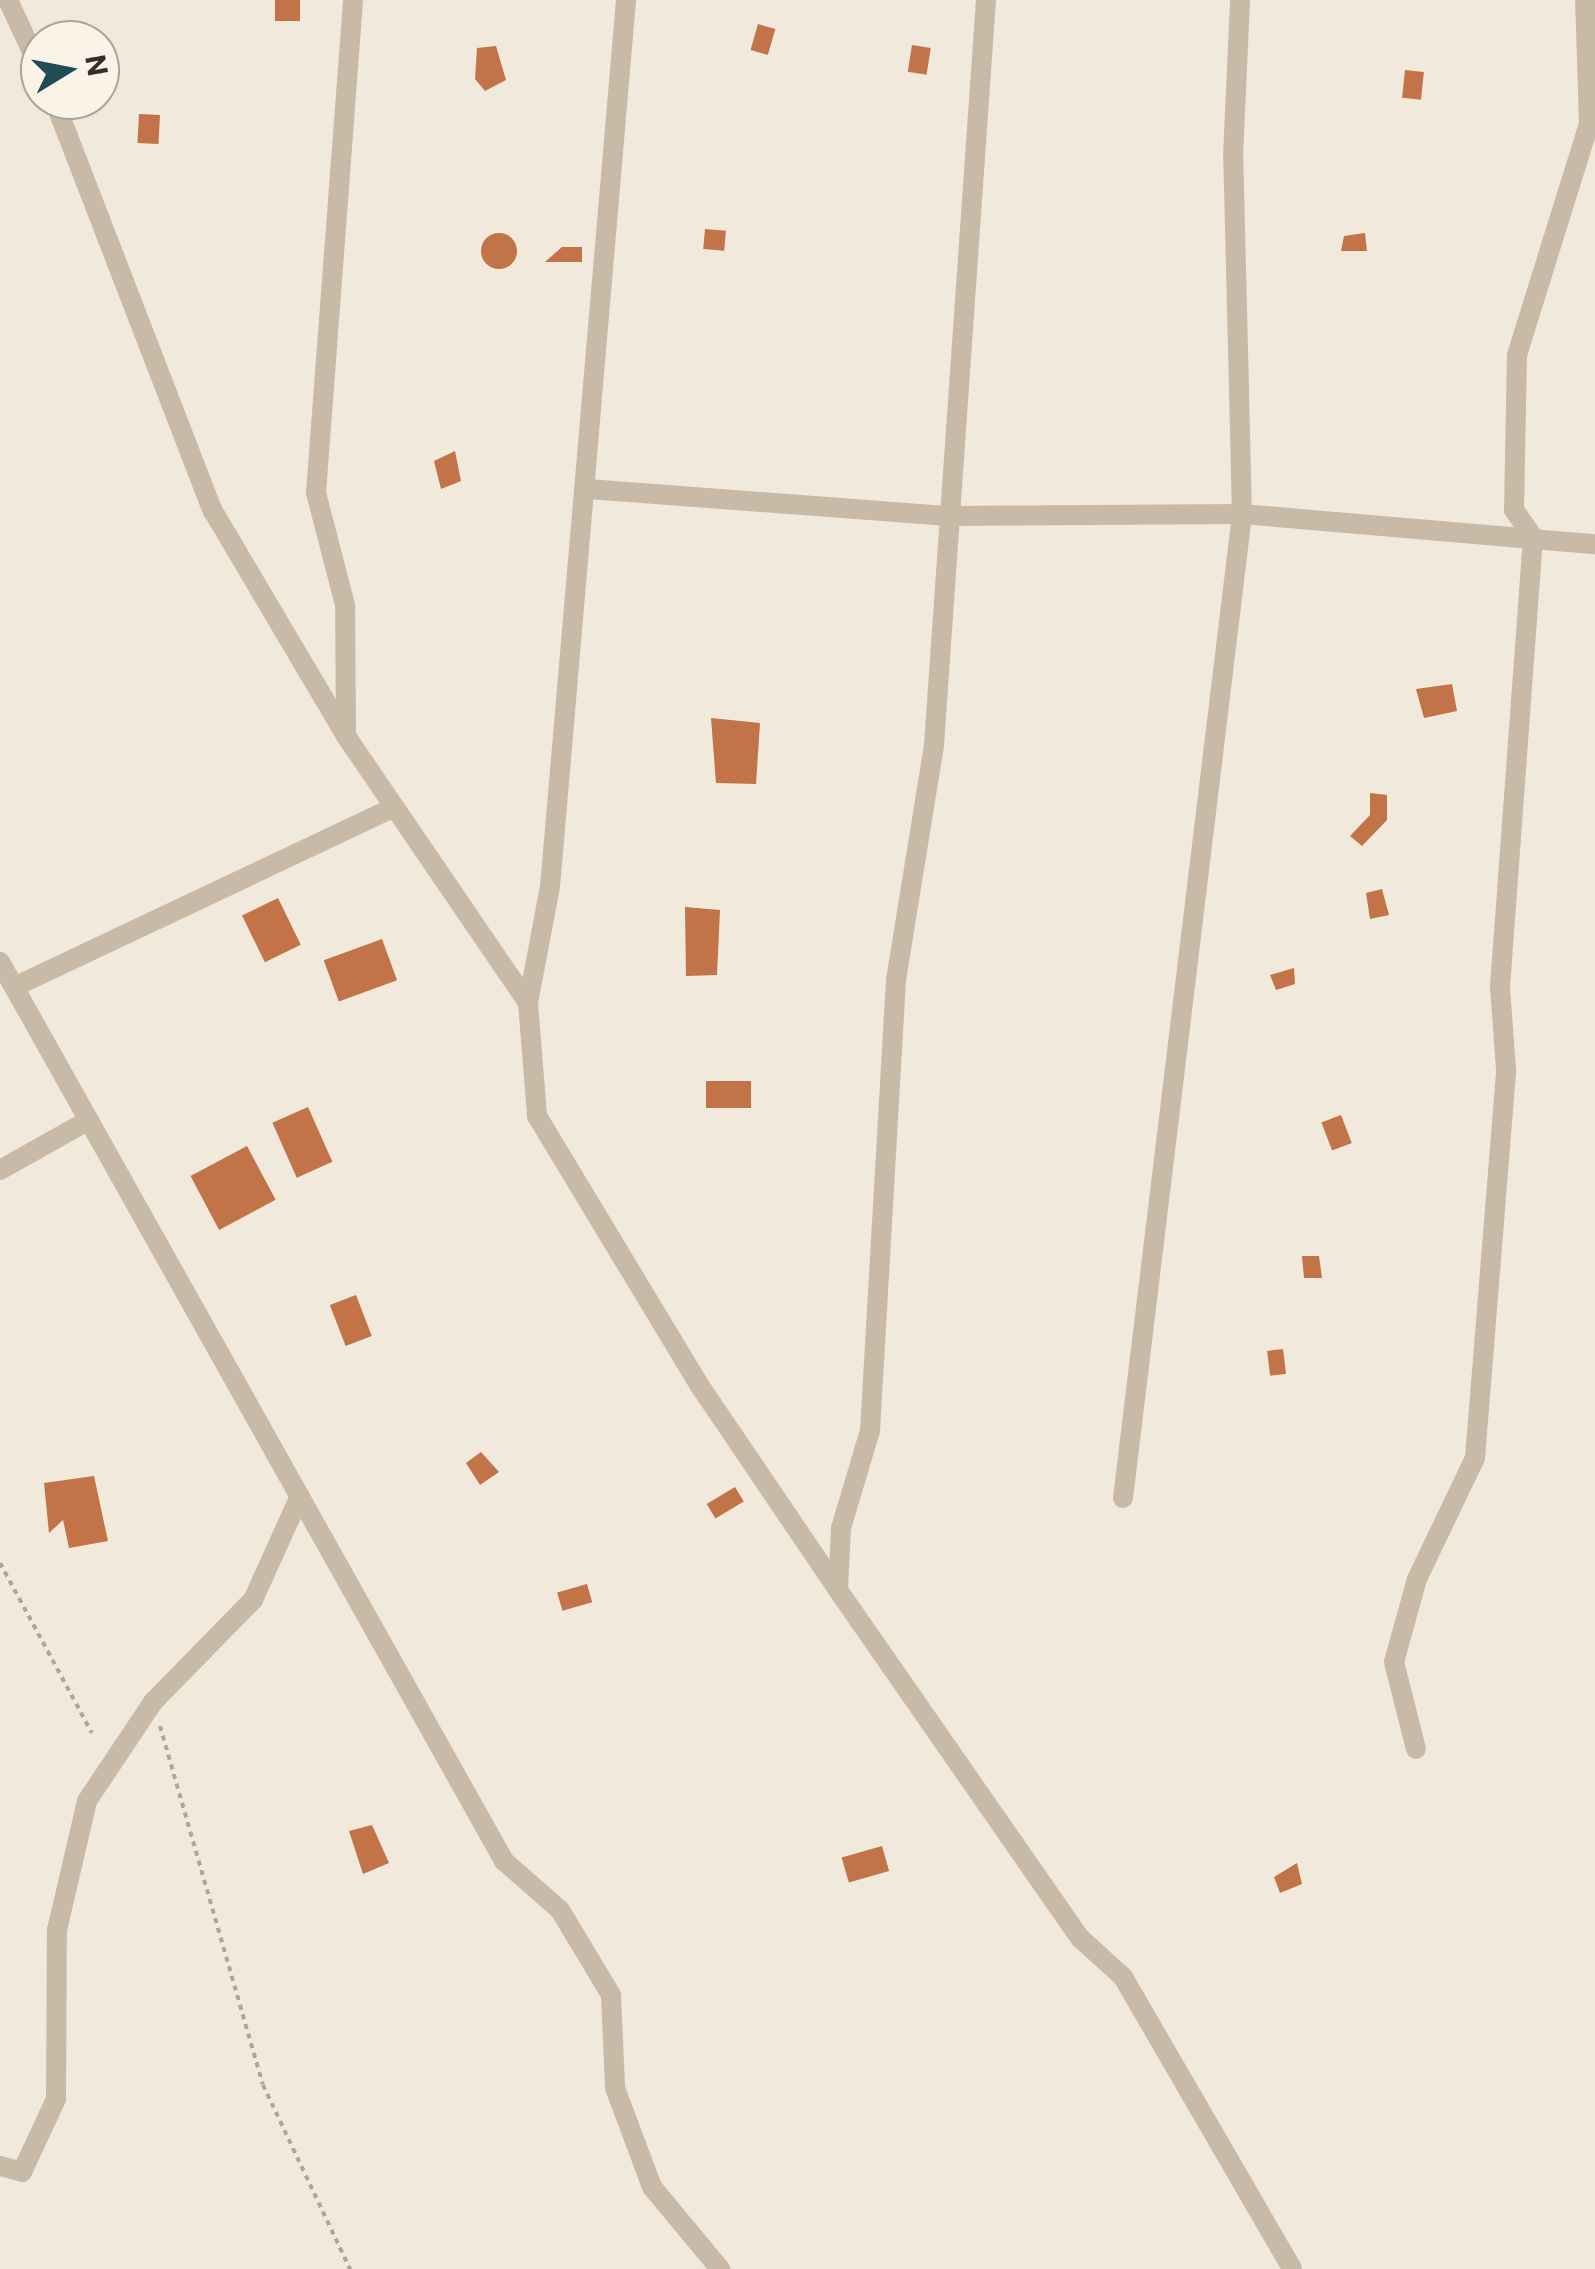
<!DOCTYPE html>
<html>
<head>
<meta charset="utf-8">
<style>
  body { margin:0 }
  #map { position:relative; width:1595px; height:2269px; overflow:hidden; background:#f1e9db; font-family:Commissioner,sans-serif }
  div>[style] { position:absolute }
  .building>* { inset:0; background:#c27348; transform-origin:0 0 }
  .round { border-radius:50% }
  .path>* { height:4px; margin-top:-2px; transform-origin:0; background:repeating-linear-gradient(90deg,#b5a492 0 5px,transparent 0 10px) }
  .street>* { height:20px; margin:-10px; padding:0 10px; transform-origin:10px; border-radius:10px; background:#c9baa8 }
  span { translate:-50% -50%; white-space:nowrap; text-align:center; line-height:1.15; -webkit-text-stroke:8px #f9f3e8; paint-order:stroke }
  .north { position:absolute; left:20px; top:20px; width:100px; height:100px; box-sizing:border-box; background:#f9f3e8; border:2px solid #aba49b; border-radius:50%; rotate:80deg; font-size:28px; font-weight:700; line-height:40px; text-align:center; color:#362e28 }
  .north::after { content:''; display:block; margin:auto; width:35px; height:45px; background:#1f4c56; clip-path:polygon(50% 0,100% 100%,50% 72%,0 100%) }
</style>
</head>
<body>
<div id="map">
  <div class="building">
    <i style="left:275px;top:0;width:25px;height:21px"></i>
    <i style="left:758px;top:24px;width:18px;height:27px;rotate:16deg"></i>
    <i style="left:912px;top:45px;width:19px;height:27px;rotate:9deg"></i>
    <i style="clip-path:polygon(496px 46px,506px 80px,485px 91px,475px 79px,477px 48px)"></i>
    <i style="left:1405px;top:70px;width:19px;height:28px;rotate:6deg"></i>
    <i style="left:139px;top:114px;width:21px;height:29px;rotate:3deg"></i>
    <i style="left:705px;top:229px;width:21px;height:20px;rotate:5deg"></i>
    <i style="clip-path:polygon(1365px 233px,1367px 251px,1341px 251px,1344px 236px)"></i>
    <i class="round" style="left:481px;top:233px;width:36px;height:36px"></i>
    <i style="clip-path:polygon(562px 247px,582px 247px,582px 262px,545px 262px)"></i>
    <i style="clip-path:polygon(455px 451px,461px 481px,441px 489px,434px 461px)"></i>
    <i style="clip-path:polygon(1452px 684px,1457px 711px,1424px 718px,1416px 689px)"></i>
    <i style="clip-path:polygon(711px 718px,760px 723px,756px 784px,716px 783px)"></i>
    <i style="clip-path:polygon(1370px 793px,1387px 795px,1387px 820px,1362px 846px,1350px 836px,1370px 815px)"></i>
    <i style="clip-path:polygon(1382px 889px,1389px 915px,1370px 919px,1366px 893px)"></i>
    <i style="left:278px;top:898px;width:52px;height:40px;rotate:64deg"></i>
    <i style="clip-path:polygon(685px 907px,720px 910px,717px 975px,686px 976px)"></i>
    <i style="left:382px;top:939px;width:44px;height:62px;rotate:70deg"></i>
    <i style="clip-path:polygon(1294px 968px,1295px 984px,1276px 990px,1270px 975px)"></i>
    <i style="left:751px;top:1081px;width:27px;height:45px;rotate:90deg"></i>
    <i style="left:308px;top:1107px;width:60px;height:39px;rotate:66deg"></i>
    <i style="left:1341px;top:1115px;width:30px;height:21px;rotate:69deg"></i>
    <i style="left:247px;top:1146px;width:61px;height:64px;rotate:62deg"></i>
    <i style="clip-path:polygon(1302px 1256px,1319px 1256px,1322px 1278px,1304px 1278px)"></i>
    <i style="left:356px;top:1295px;width:44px;height:28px;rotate:69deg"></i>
    <i style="left:1283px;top:1349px;width:25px;height:16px;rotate:83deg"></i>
    <i style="clip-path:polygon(481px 1452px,499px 1472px,480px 1485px,466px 1463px)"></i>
    <i style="clip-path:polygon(94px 1476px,108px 1541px,69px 1548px,63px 1520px,49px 1533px,44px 1483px)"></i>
    <i style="left:735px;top:1487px;width:17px;height:33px;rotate:59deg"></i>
    <i style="left:587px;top:1584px;width:19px;height:31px;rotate:74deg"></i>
    <i style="clip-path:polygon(372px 1825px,389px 1863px,363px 1874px,349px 1831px)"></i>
    <i style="left:882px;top:1846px;width:26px;height:42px;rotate:74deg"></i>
    <i style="clip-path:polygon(1297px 1863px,1302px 1884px,1280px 1893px,1274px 1877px)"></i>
  </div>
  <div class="path">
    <i style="left:0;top:1563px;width:193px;rotate:61.6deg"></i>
    <i style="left:160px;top:1726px;width:373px;rotate:74deg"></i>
    <i style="left:263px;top:2085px;width:204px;rotate:64.7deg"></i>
  </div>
  <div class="street">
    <i style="left:8px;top:0;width:76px;rotate:65.1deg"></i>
    <i style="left:54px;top:100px;width:441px;rotate:68.9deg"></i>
    <i style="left:213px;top:511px;width:261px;rotate:59.4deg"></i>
    <i style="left:346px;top:736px;width:323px;rotate:55.7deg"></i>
    <i style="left:528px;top:1003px;width:113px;rotate:85.4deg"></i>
    <i style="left:537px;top:1116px;width:319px;rotate:58.9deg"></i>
    <i style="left:702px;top:1389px;width:243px;rotate:55.9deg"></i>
    <i style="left:838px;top:1590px;width:424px;rotate:55.2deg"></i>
    <i style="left:1080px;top:1938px;width:58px;rotate:42.2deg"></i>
    <i style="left:1123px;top:1977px;width:337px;rotate:59.9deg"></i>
    <i style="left:588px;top:489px;width:362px;rotate:4.3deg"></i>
    <i style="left:949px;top:516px;width:293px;rotate:-0.4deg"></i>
    <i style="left:1242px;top:514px;width:354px;rotate:4.9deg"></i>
    <i style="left:346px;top:733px;width:128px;rotate:-90.4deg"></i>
    <i style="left:345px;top:605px;width:116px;rotate:-104.5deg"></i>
    <i style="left:316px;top:493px;width:494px;rotate:-85.7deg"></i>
    <i style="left:0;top:962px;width:1031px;rotate:60.72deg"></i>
    <i style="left:504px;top:1861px;width:74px;rotate:41.2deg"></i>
    <i style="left:560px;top:1910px;width:99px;rotate:59deg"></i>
    <i style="left:611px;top:1995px;width:93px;rotate:87.5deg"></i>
    <i style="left:615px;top:2088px;width:106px;rotate:69.5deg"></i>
    <i style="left:652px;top:2187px;width:107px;rotate:50.3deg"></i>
    <i style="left:14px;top:987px;width:421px;rotate:-25.3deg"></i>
    <i style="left:528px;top:1003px;width:118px;rotate:-79.3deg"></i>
    <i style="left:550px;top:887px;width:890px;rotate:-85.1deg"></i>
    <i style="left:0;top:1170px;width:102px;rotate:-29.3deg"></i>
    <i style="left:1123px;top:1498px;width:991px;rotate:-83.1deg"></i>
    <i style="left:1242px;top:514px;width:358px;rotate:-91.4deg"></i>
    <i style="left:1233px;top:156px;width:156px;rotate:-87.4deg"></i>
    <i style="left:838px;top:1590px;width:62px;rotate:-87.2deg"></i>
    <i style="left:841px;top:1528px;width:101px;rotate:-73.4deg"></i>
    <i style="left:870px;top:1431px;width:452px;rotate:-86.7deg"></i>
    <i style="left:896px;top:980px;width:238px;rotate:-80.8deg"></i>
    <i style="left:934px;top:745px;width:747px;rotate:-86.01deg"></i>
    <i style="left:1416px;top:1749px;width:90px;rotate:-104.2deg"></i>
    <i style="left:1394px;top:1662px;width:86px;rotate:-74.5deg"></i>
    <i style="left:1417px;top:1579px;width:134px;rotate:-64.4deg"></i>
    <i style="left:1475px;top:1458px;width:390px;rotate:-85.4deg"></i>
    <i style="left:1506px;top:1069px;width:82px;rotate:-94.2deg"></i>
    <i style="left:1500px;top:987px;width:451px;rotate:-85.8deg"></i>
    <i style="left:1533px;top:537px;width:33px;rotate:-125deg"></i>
    <i style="left:1514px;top:510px;width:155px;rotate:-88.9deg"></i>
    <i style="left:1517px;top:355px;width:242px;rotate:-72.7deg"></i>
    <i style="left:1589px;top:124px;width:124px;rotate:-91.8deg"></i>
    <i style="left:0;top:2166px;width:23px;rotate:15deg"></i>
    <i style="left:22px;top:2172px;width:81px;rotate:-65deg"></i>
    <i style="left:56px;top:2099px;width:169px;rotate:-89.7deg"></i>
    <i style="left:57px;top:1930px;width:132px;rotate:-76.9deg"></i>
    <i style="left:87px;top:1801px;width:119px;rotate:-56.3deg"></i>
    <i style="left:153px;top:1702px;width:143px;rotate:-45.6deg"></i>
    <i style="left:253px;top:1600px;width:114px;rotate:-65.7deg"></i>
  </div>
  <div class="north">N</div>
</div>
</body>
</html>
